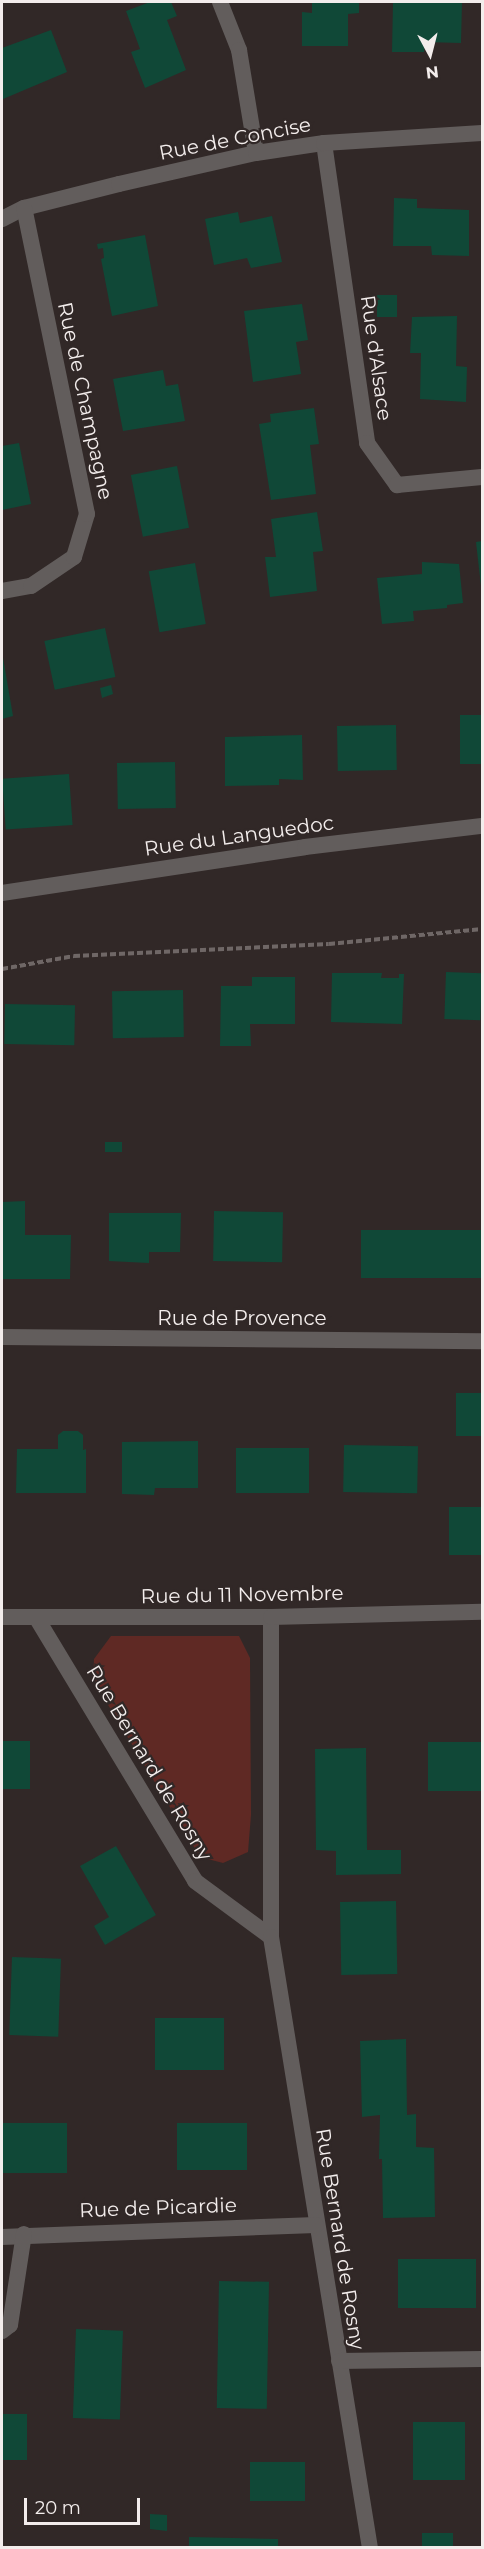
<!DOCTYPE html>
<html>
<head>
<meta charset="utf-8">
<style>
  body { margin:0 }
  #map { position:relative; width:484px; height:2549px; overflow:hidden; background:#312827; font-family:Montserrat,sans-serif }
  div>[style] { position:absolute }
  .green>* { inset:0; background:#5f2924 }
  .building>* { inset:0; background:#104837; transform-origin:0 0 }
  .path>* { height:4px; margin-top:-2px; transform-origin:0; background:repeating-linear-gradient(90deg,#6f6766 0 6px,transparent 0 9px) }
  .minor>* { height:16px; margin:-8px; padding:0 8px; transform-origin:8px; border-radius:8px; background:#625d5c }
  .tertiary>* { height:16px; margin:-8px; padding:0 8px; transform-origin:8px; border-radius:8px; background:#625d5c }
  span { translate:-50% -50%; white-space:nowrap; text-align:center; line-height:1.15; -webkit-text-stroke:4.5px #312827; paint-order:stroke }
  .street-label { font-size:20px; color:#f3edec }
  .frame { position:absolute; inset:0; border:3px solid #f3edec; pointer-events:none }
  .north { position:absolute; left:400px; top:24px; width:60px; height:60px; -webkit-text-stroke:4px #312827; paint-order:stroke; rotate:173deg; font-size:16px; font-weight:700; line-height:24px; text-align:center; color:#f3edec }
  .north::after { content:''; display:block; margin:auto; width:21px; height:27px; background:#f3edec; clip-path:polygon(50% 0,100% 100%,50% 72%,0 100%) }
  .scale { position:absolute; left:24px; top:2498px; width:116px; height:27px; box-sizing:border-box; border:3px solid #f3edec; border-top:0; padding-left:8px; font-size:18px; line-height:21px; white-space:nowrap; color:#f3edec; -webkit-text-stroke:4px #312827; paint-order:stroke }
</style>
</head>
<body>
<div id="map">
  <div class="green">
    <i style="clip-path:polygon(111px 1636px,239px 1636px,250px 1658px,251px 1815px,248px 1852px,223px 1863px,200px 1857px,93px 1680px,94px 1659px)"></i>
  </div>
  <div class="building">
    <i style="clip-path:polygon(150px 2px,171px 2px,177px 16px,167px 20px,186px 70px,145px 88px,131px 52px,140px 49px,126px 11px)"></i>
    <i style="clip-path:polygon(312px 2px,359px 2px,359px 13px,348px 14px,348px 46px,302px 46px,302px 12px,312px 13px)"></i>
    <i style="clip-path:polygon(393px 2px,462px 2px,461px 43px,425px 42px,424px 52px,392px 52px)"></i>
    <i style="clip-path:polygon(51px 30px,67px 72px,3px 99px,2px 48px)"></i>
    <i style="clip-path:polygon(394px 198px,417px 199px,417px 208px,469px 210px,469px 256px,432px 255px,431px 246px,393px 246px)"></i>
    <i style="clip-path:polygon(238px 212px,240px 223px,272px 216px,282px 262px,251px 268px,247px 258px,214px 265px,205px 219px)"></i>
    <i style="clip-path:polygon(145px 235px,158px 306px,112px 316px,101px 259px,104px 258px,103px 248px,98px 249px,97px 244px)"></i>
    <i style="left:397px;top:295px;width:22px;height:20px;rotate:90deg"></i>
    <i style="clip-path:polygon(302px 304px,308px 340px,296px 342px,301px 374px,253px 382px,244px 311px)"></i>
    <i style="clip-path:polygon(457px 316px,456px 366px,467px 367px,466px 402px,420px 399px,421px 353px,410px 353px,412px 317px)"></i>
    <i style="clip-path:polygon(163px 370px,166px 386px,178px 384px,185px 421px,123px 431px,113px 379px)"></i>
    <i style="clip-path:polygon(314px 408px,319px 444px,310px 445px,316px 494px,271px 500px,259px 424px,271px 422px,270px 414px)"></i>
    <i style="clip-path:polygon(19px 443px,31px 504px,2px 510px,2px 446px)"></i>
    <i style="left:177px;top:466px;width:63px;height:47px;rotate:79deg"></i>
    <i style="clip-path:polygon(317px 512px,323px 551px,313px 552px,317px 591px,270px 597px,265px 557px,276px 557px,271px 519px)"></i>
    <i style="clip-path:polygon(482px 541px,482px 586px,481px 586px,476px 542px)"></i>
    <i style="clip-path:polygon(422px 562px,459px 564px,463px 603px,447px 605px,447px 608px,413px 611px,414px 621px,382px 624px,377px 578px,422px 574px)"></i>
    <i style="left:195px;top:563px;width:62px;height:47px;rotate:80deg"></i>
    <i style="left:105px;top:628px;width:50px;height:62px;rotate:78deg"></i>
    <i style="clip-path:polygon(2px 652px,13px 716px,2px 719px)"></i>
    <i style="clip-path:polygon(111px 685px,113px 694px,102px 698px,100px 688px)"></i>
    <i style="left:460px;top:715px;width:22px;height:49px"></i>
    <i style="left:396px;top:725px;width:45px;height:59px;rotate:89deg"></i>
    <i style="clip-path:polygon(302px 735px,303px 780px,279px 779px,279px 785px,225px 786px,225px 737px)"></i>
    <i style="left:175px;top:762px;width:46px;height:58px;rotate:89deg"></i>
    <i style="left:69px;top:774px;width:51px;height:67px;rotate:86deg"></i>
    <i style="left:446px;top:972px;width:36px;height:47px;rotate:2deg"></i>
    <i style="clip-path:polygon(332px 973px,382px 973px,381px 978px,399px 978px,399px 974px,404px 974px,402px 1024px,331px 1022px)"></i>
    <i style="clip-path:polygon(252px 977px,295px 977px,295px 1024px,250px 1024px,251px 1046px,220px 1046px,221px 986px,252px 986px)"></i>
    <i style="left:183px;top:990px;width:47px;height:71px;rotate:89deg"></i>
    <i style="left:5px;top:1004px;width:70px;height:40px;rotate:1deg"></i>
    <i style="left:105px;top:1142px;width:17px;height:10px"></i>
    <i style="clip-path:polygon(25px 1201px,25px 1235px,71px 1235px,70px 1279px,2px 1279px,2px 1202px)"></i>
    <i style="left:214px;top:1211px;width:69px;height:50px;rotate:1deg"></i>
    <i style="clip-path:polygon(109px 1213px,181px 1213px,180px 1252px,149px 1252px,149px 1263px,109px 1261px)"></i>
    <i style="left:482px;top:1230px;width:48px;height:121px;rotate:90deg"></i>
    <i style="left:456px;top:1393px;width:26px;height:43px"></i>
    <i style="clip-path:polygon(63px 1431px,78px 1431px,83px 1435px,83px 1450px,86px 1449px,86px 1493px,16px 1493px,17px 1449px,58px 1449px,58px 1435px)"></i>
    <i style="clip-path:polygon(198px 1441px,198px 1488px,155px 1488px,154px 1495px,122px 1494px,122px 1442px)"></i>
    <i style="left:344px;top:1445px;width:74px;height:47px;rotate:1deg"></i>
    <i style="left:309px;top:1448px;width:45px;height:73px;rotate:90deg"></i>
    <i style="left:449px;top:1507px;width:33px;height:48px"></i>
    <i style="left:2px;top:1741px;width:28px;height:48px"></i>
    <i style="left:428px;top:1742px;width:54px;height:49px"></i>
    <i style="clip-path:polygon(366px 1748px,367px 1850px,401px 1850px,401px 1874px,336px 1875px,336px 1851px,316px 1850px,315px 1749px)"></i>
    <i style="clip-path:polygon(116px 1846px,156px 1915px,105px 1945px,94px 1926px,109px 1917px,80px 1866px)"></i>
    <i style="left:396px;top:1901px;width:73px;height:56px;rotate:89deg"></i>
    <i style="left:12px;top:1957px;width:49px;height:78px;rotate:2deg"></i>
    <i style="left:224px;top:2018px;width:52px;height:69px;rotate:90deg"></i>
    <i style="clip-path:polygon(406px 2039px,407px 2115px,416px 2114px,416px 2147px,434px 2148px,435px 2217px,383px 2218px,382px 2159px,379px 2159px,380px 2115px,362px 2117px,360px 2041px)"></i>
    <i style="left:2px;top:2123px;width:65px;height:50px"></i>
    <i style="left:177px;top:2123px;width:70px;height:47px"></i>
    <i style="left:398px;top:2259px;width:78px;height:49px"></i>
    <i style="left:219px;top:2281px;width:50px;height:127px;rotate:1deg"></i>
    <i style="left:76px;top:2329px;width:47px;height:89px;rotate:2deg"></i>
    <i style="left:2px;top:2414px;width:25px;height:46px"></i>
    <i style="left:413px;top:2422px;width:52px;height:58px"></i>
    <i style="left:250px;top:2462px;width:55px;height:39px"></i>
    <i style="clip-path:polygon(150px 2514px,167px 2515px,167px 2531px,150px 2529px)"></i>
    <i style="left:422px;top:2533px;width:31px;height:14px"></i>
    <i style="clip-path:polygon(189px 2537px,278px 2539px,278px 2547px,189px 2547px)"></i>
  </div>
  <div class="path">
    <i style="left:2px;top:969px;width:73px;rotate:-10.2deg"></i>
    <i style="left:74px;top:956px;width:255px;rotate:-2.7deg"></i>
    <i style="left:329px;top:944px;width:154px;rotate:-5.6deg"></i>
  </div>
  <div class="minor">
    <i style="left:220px;top:2px;width:52px;rotate:68.4deg"></i>
    <i style="left:239px;top:50px;width:104px;rotate:80.6deg"></i>
    <i style="left:324px;top:143px;width:303px;rotate:81.8deg"></i>
    <i style="left:367px;top:443px;width:52px;rotate:54.5deg"></i>
    <i style="left:397px;top:485px;width:85px;rotate:-5.4deg"></i>
    <i style="left:2px;top:219px;width:25px;rotate:-27deg"></i>
    <i style="left:24px;top:208px;width:98px;rotate:-14.2deg"></i>
    <i style="left:119px;top:184px;width:140px;rotate:-12.8deg"></i>
    <i style="left:256px;top:153px;width:69px;rotate:-8.4deg"></i>
    <i style="left:324px;top:143px;width:158px;rotate:-3.6deg"></i>
    <i style="left:2px;top:591px;width:29px;rotate:-10deg"></i>
    <i style="left:31px;top:586px;width:52px;rotate:-34deg"></i>
    <i style="left:74px;top:557px;width:45px;rotate:-73.2deg"></i>
    <i style="left:87px;top:514px;width:312px;rotate:-101.6deg"></i>
    <i style="left:2px;top:893px;width:306px;rotate:-8.6deg"></i>
    <i style="left:305px;top:847px;width:178px;rotate:-6.8deg"></i>
    <i style="left:2px;top:1337px;width:480px;rotate:0.5deg"></i>
    <i style="left:36px;top:1617px;width:308px;rotate:58.9deg"></i>
    <i style="left:195px;top:1881px;width:94px;rotate:36.4deg"></i>
    <i style="left:271px;top:1617px;width:320px;rotate:90deg"></i>
    <i style="left:271px;top:1937px;width:619px;rotate:80.8deg"></i>
    <i style="left:2px;top:2237px;width:314px;rotate:-2.2deg"></i>
    <i style="left:2px;top:2331px;width:10px;rotate:-37deg"></i>
    <i style="left:10px;top:2325px;width:92px;rotate:-81.3deg"></i>
    <i style="left:339px;top:2361px;width:143px;rotate:-0.8deg"></i>
  </div>
  <div class="tertiary">
    <i style="left:2px;top:1617px;width:269px"></i>
    <i style="left:271px;top:1617px;width:211px;rotate:-1.4deg"></i>
  </div>
  <div class="street-label">
    <span style="left:235px;top:139px;rotate:-11deg">Rue de Concise</span>
    <span style="left:376px;top:358px;rotate:82deg">Rue d'Alsace</span>
    <span style="left:85px;top:401px;rotate:78deg">Rue de Champagne</span>
    <span style="left:239px;top:836px;rotate:-8deg">Rue du Languedoc</span>
    <span style="left:242px;top:1318px">Rue de Provence</span>
    <span style="left:242px;top:1595px;rotate:-1deg">Rue du 11 Novembre</span>
    <span style="left:149px;top:1763px;rotate:59deg">Rue Bernard de Rosny</span>
    <span style="left:158px;top:2208px;rotate:-2deg">Rue de Picardie</span>
    <span style="left:340px;top:2239px;rotate:81deg">Rue Bernard de Rosny</span>
  </div>
  <div class="frame"></div>
  <div class="north">N</div>
  <div class="scale">20 m</div>
</div>
</body>
</html>
